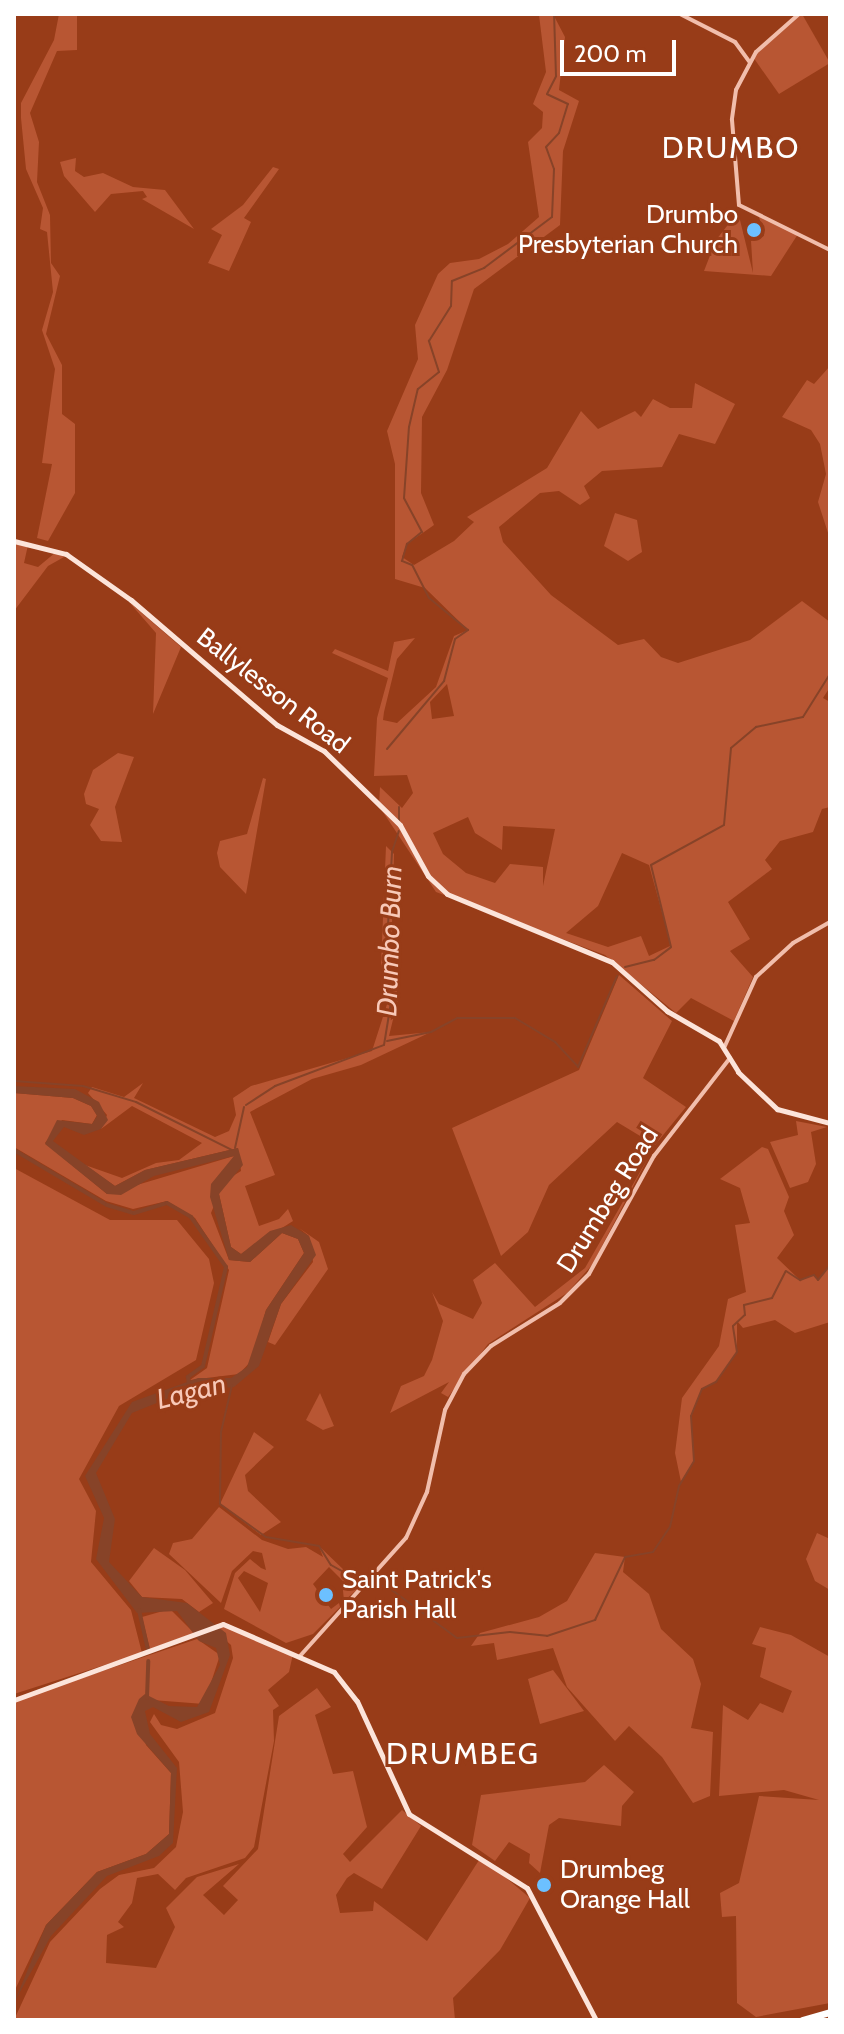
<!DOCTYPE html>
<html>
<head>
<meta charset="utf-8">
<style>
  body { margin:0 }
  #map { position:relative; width:844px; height:2034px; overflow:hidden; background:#983c18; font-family:Cabin,sans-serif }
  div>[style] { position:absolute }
  .green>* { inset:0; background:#b85633 }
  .water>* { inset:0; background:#874328 }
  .stream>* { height:2px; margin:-1px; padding:0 1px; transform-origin:1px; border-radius:1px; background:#874328 }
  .canal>* { height:4px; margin:-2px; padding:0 2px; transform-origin:2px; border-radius:2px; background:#874328 }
  .tertiary>* { height:4px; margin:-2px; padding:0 2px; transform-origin:2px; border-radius:2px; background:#f1beac }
  .secondary>* { height:5px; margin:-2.5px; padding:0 2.5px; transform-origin:2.5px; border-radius:2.5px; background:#fce4da }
  .motorway>* { height:7px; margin:-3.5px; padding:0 3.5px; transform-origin:3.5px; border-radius:3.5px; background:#fff }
  .dots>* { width:22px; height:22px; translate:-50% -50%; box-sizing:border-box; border:4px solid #983c18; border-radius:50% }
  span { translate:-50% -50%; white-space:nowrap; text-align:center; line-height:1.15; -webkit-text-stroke:6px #983c18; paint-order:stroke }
  .poi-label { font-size:26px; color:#fff }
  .right { translate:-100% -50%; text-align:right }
  .left { translate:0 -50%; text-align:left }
  .street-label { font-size:26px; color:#fff }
  .water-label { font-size:28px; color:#f8c9b8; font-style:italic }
  .quarter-label { font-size:30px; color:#fff; letter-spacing:2px }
  .frame { position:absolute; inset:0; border:16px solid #fff; pointer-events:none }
  .scale { position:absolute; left:560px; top:40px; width:116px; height:36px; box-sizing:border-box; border:4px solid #fff; border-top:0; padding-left:10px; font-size:24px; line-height:28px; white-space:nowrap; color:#fff; -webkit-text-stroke:6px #983c18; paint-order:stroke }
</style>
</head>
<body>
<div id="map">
  <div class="green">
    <i style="clip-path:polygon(59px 14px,77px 14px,77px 50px,57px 51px,30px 113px,39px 142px,37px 182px,50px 215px,51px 263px,60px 276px,46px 334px,62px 365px,62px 414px,75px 424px,75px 493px,48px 541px,37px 538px,52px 464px,42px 463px,55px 369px,42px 330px,53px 292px,47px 232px,40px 229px,43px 208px,26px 169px,21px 118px,21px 103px,54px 40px)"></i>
    <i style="clip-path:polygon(evenodd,553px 14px,565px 37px,559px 90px,579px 101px,563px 151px,560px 225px,474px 289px,447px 370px,422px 417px,421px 493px,434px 525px,407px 544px,402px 557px,414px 565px,454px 541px,474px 522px,467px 517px,547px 468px,581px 411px,598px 429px,635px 411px,641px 417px,653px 399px,670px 408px,692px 408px,695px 383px,735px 404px,715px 444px,679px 434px,662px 467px,602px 471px,584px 486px,590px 498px,580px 505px,559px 491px,540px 493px,499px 527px,503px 542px,551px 595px,618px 645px,644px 639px,661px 657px,678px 663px,750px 640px,802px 601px,830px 622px,830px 687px,823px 698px,830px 702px,830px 807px,822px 809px,813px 832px,780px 841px,765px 860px,772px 869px,728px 902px,750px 939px,730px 951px,753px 977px,734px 1021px,691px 998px,676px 1013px,605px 955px,436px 892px,379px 806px,380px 787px,402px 808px,413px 793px,407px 775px,374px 776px,377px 718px,388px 678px,332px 653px,335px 649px,388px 671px,394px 642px,415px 638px,397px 659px,384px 712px,383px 720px,397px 723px,436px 687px,454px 636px,468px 630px,425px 588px,395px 579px,395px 464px,387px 431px,418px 359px,415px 325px,438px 274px,450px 263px,479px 259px,508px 244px,539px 217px,528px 142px,542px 128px,543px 112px,533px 104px,546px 72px,539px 15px,553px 14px,447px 684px,454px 716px,432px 719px,430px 702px,447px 684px,553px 14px,468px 817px,475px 833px,502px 850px,503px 826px,555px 829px,543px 886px,543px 867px,510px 864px,495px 883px,466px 873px,443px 854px,433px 833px,468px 817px,553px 14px,622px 853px,649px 865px,669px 938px,670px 946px,649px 956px,641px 936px,608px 947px,566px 933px,598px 906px,622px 853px)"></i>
    <i style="clip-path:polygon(802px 14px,830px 63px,779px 94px,753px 57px)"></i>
    <i style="clip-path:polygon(76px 158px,75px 171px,84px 177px,103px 173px,133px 187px,165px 190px,194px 229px,142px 199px,147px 197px,143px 191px,111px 194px,95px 212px,64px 176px,60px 162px)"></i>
    <i style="clip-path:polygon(273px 167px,279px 169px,244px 218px,251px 222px,229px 271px,208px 263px,222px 235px,211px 229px,243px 205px)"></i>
    <i style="clip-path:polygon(738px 212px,753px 273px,751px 241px,764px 236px,758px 213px,798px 234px,771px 276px,704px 271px,716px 240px)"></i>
    <i style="clip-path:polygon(830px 366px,830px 539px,818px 502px,826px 474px,820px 444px,811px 430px,782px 417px,807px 380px,814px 384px)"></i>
    <i style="clip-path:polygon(615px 513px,637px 520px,642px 552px,628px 561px,604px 546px)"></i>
    <i style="clip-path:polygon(14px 544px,28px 545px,24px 563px,38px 567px,56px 552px,64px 557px,48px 566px,14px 611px)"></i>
    <i style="clip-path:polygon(129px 602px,181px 647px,153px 714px,156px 633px)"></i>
    <i style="clip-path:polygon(118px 753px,134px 757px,115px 807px,122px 842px,101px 841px,90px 825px,99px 809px,86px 804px,84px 794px,93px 770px)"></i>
    <i style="clip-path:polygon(263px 778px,266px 779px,246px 894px,220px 867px,217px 853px,220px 841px,247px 834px)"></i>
    <i style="clip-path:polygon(386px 846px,394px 854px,391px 958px,398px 999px,389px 1036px,431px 1032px,361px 1065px,312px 1079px,250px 1112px,275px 1175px,245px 1186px,259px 1226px,279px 1219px,288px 1209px,293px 1221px,241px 1254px,231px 1247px,219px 1194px,223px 1182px,241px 1171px,238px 1148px,145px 1170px,115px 1186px,85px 1165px,122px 1178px,156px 1163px,179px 1160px,202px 1143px,132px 1106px,101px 1129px,107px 1115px,88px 1093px,92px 1087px,124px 1097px,143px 1083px,134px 1098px,215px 1137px,229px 1131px,236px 1115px,233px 1098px,251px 1086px,372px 1051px,389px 998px,381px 965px)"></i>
    <i style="clip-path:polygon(619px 975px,672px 1021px,643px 1078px,686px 1107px,655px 1145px,617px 1122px,549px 1185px,528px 1232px,501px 1256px,452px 1128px,579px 1070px)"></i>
    <i style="clip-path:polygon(14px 1093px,73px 1098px,91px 1106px,97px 1115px,92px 1124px,62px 1120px,45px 1143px,107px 1194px,234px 1156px,211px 1213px,229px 1260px,250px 1262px,282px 1233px,298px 1239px,304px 1253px,266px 1310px,252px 1360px,239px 1374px,190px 1380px,207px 1368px,229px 1270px,195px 1218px,167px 1201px,133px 1209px,106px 1201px,14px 1147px)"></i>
    <i style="clip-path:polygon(796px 1121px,827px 1127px,811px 1132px,816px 1164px,808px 1182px,790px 1188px,770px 1142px,798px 1135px)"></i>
    <i style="clip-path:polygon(762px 1147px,768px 1149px,789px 1197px,784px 1211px,794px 1235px,777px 1258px,800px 1280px,814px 1275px,818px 1280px,830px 1265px,830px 1322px,795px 1333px,775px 1320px,743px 1328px,737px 1321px,737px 1352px,716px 1382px,702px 1389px,691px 1415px,694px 1461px,681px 1482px,675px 1453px,682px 1398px,719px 1346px,728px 1299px,746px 1292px,735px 1225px,750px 1223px,740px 1188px,720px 1179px)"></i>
    <i style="clip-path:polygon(648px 1158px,592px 1265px,567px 1293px,488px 1344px,448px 1397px,441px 1393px,449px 1382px,390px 1413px,401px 1386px,424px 1376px,432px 1360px,443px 1321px,432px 1292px,439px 1304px,473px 1319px,482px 1303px,473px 1280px,495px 1263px,535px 1307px,585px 1268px)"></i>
    <i style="clip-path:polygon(14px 1168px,110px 1220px,177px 1220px,209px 1259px,214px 1283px,196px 1360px,119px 1406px,79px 1479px,96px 1511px,91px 1562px,131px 1610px,142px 1653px,14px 1694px)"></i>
    <i style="clip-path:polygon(299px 1228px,319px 1242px,328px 1269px,275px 1345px,268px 1342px,281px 1304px,313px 1262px,309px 1236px)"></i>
    <i style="clip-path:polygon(320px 1393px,334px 1426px,323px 1430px,306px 1420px)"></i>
    <i style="clip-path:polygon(254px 1432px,274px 1447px,245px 1475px,248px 1491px,281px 1522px,261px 1535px,220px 1504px)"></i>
    <i style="clip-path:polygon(evenodd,219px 1507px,262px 1540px,288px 1549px,306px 1547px,323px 1557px,319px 1546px,346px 1572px,369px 1579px,344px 1601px,342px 1580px,329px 1567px,313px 1584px,331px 1609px,339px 1603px,340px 1607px,313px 1634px,286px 1643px,224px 1609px,235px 1573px,250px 1559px,261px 1568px,266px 1570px,262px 1553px,253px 1551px,232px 1571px,221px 1603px,169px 1554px,173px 1543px,192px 1539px,219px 1507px,244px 1571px,268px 1583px,260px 1612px,238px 1578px,244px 1571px)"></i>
    <i style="clip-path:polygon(817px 1533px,830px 1539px,830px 1590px,815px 1581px,806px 1559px)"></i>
    <i style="clip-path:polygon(154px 1548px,185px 1570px,213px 1603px,199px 1612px,182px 1599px,142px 1597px,129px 1581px)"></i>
    <i style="clip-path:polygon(595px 1553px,625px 1557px,623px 1572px,649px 1594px,661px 1629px,693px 1659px,701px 1684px,691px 1728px,713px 1732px,710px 1796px,693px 1803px,662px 1757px,629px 1726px,615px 1741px,567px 1687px,553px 1648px,497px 1660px,494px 1643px,471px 1646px,480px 1633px,539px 1617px,567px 1601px)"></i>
    <i style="clip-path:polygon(170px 1609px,194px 1633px,150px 1649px,142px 1617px)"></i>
    <i style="clip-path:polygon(226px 1624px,293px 1654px,289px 1672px,268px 1690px,279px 1706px,273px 1710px,274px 1741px,254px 1847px,245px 1858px,186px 1878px,175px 1890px,158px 1874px,137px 1878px,132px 1903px,118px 1922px,124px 1927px,107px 1935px,106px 1963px,156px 1968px,175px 1927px,166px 1908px,197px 1877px,239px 1864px,203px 1895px,224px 1915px,238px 1900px,223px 1886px,258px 1849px,279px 1716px,317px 1688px,331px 1707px,315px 1715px,333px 1774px,353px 1771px,367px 1827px,343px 1854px,350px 1862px,402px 1810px,421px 1826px,382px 1889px,354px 1873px,347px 1878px,336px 1895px,340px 1913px,373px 1911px,374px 1901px,427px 1941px,481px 1857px,530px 1898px,500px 1950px,453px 1998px,455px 2020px,14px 2020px,50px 1942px,100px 1889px,119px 1875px,154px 1868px,176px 1847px,183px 1812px,179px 1762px,150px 1722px,154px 1714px,161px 1725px,177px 1729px,215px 1713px,233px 1658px,231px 1645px,213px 1629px)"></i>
    <i style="clip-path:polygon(760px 1627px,791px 1635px,830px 1657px,830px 2003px,756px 2017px,737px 2003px,736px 1916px,722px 1917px,720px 1893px,739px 1883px,759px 1796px,819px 1800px,784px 1790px,719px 1796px,723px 1705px,748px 1720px,760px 1703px,783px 1713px,792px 1691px,760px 1677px,766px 1648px,752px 1644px)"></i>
    <i style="clip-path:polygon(197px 1639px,220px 1655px,204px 1704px,139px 1699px,146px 1745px,171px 1773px,169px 1834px,146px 1854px,97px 1872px,46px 1925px,14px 1992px,14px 1701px)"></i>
    <i style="clip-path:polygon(553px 1670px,584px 1711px,540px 1724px,528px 1679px)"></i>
    <i style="clip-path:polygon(604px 1765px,634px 1792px,622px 1806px,621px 1826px,559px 1818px,549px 1825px,540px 1873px,529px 1863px,530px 1854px,509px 1842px,495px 1861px,472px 1845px,481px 1795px,585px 1782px)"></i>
  </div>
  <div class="water">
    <i style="clip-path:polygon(14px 1086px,75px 1089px,99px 1102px,108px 1120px,101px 1129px,84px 1135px,64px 1127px,53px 1141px,115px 1186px,145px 1170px,238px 1148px,243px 1165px,219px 1194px,231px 1247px,241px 1254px,270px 1231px,291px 1225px,309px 1236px,316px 1255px,281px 1304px,259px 1366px,234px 1387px,184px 1392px,132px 1413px,96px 1473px,115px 1519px,109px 1562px,142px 1597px,187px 1603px,226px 1633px,230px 1655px,209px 1712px,181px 1722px,153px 1707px,145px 1711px,150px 1734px,177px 1768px,173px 1843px,159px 1856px,107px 1876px,51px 1936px,14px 2003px,46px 1925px,97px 1872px,146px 1854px,169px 1834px,171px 1773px,137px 1734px,131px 1717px,139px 1699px,145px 1694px,169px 1706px,197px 1707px,220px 1665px,216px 1648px,199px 1641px,177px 1611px,137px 1613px,96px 1559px,104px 1518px,85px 1476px,132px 1402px,198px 1378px,231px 1378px,247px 1367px,266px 1310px,304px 1253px,298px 1239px,282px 1233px,250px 1262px,229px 1260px,210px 1197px,211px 1184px,234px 1156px,154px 1176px,121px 1195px,107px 1194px,45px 1144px,57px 1120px,92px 1124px,97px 1116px,91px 1106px,73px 1098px,14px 1093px)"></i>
  </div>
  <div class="stream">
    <i style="left:387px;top:749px;width:89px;rotate:-50deg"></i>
    <i style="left:444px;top:681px;width:43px;rotate:-75.3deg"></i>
    <i style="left:455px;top:639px;width:16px;rotate:-35deg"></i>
    <i style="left:468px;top:630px;width:50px;rotate:-140.6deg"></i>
    <i style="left:429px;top:598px;width:37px;rotate:-117deg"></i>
    <i style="left:412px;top:565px;width:11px;rotate:-158deg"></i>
    <i style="left:402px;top:561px;width:18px;rotate:-74deg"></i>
    <i style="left:407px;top:544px;width:19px;rotate:-39deg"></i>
    <i style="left:422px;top:532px;width:38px;rotate:-118deg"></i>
    <i style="left:404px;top:498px;width:71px;rotate:-86deg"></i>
    <i style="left:409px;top:427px;width:39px;rotate:-77deg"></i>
    <i style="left:418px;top:389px;width:27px;rotate:-39deg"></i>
    <i style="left:439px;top:372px;width:33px;rotate:-108deg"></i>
    <i style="left:429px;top:341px;width:41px;rotate:-57.8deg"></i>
    <i style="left:451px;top:306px;width:25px;rotate:-88deg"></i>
    <i style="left:452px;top:281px;width:35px;rotate:-22deg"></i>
    <i style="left:484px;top:268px;width:85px;rotate:-36.9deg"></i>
    <i style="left:552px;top:217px;width:48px;rotate:-87.6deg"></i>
    <i style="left:554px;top:169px;width:23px;rotate:-110deg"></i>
    <i style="left:546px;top:147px;width:19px;rotate:-47deg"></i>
    <i style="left:559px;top:133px;width:30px;rotate:-73deg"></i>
    <i style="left:568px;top:104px;width:23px;rotate:-155deg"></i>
    <i style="left:547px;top:94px;width:20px;rotate:-63deg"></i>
    <i style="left:556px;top:76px;width:62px;rotate:-91.8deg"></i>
    <i style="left:399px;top:807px;width:14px;rotate:90deg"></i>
    <i style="left:625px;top:967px;width:30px;rotate:-14deg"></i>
    <i style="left:654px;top:960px;width:21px;rotate:-37deg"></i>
    <i style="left:671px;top:947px;width:84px;rotate:-103.7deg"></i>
    <i style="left:651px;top:865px;width:83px;rotate:-28.7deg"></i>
    <i style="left:724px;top:825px;width:77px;rotate:-84.8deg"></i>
    <i style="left:731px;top:748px;width:33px;rotate:-40deg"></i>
    <i style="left:756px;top:727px;width:48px;rotate:-12deg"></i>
    <i style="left:803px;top:717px;width:51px;rotate:-57.9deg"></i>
    <i style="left:387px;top:1041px;width:45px;rotate:-11.6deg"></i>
    <i style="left:431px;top:1032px;width:30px;rotate:-28deg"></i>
    <i style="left:457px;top:1018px;width:58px"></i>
    <i style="left:515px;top:1018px;width:47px;rotate:31deg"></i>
    <i style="left:555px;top:1042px;width:34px;rotate:47deg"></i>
    <i style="left:578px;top:1067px;width:99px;rotate:-66.8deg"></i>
    <i style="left:14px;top:1081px;width:69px;rotate:4.1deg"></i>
    <i style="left:83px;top:1086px;width:55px;rotate:16.8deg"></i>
    <i style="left:136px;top:1102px;width:107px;rotate:26.6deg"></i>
    <i style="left:246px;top:1105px;width:35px;rotate:-33deg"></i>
    <i style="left:275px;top:1086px;width:116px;rotate:-20.6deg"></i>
    <i style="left:384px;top:1045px;width:50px;rotate:-80.7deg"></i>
    <i style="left:392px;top:996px;width:34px;rotate:-100deg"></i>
    <i style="left:386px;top:963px;width:111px;rotate:-86.9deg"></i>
    <i style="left:392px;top:852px;width:22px;rotate:-72deg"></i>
    <i style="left:235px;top:1148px;width:42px;rotate:-77.6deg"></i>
    <i style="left:232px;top:1385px;width:48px;rotate:103.2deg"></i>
    <i style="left:221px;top:1432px;width:72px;rotate:90.8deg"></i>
    <i style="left:220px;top:1504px;width:57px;rotate:35.7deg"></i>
    <i style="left:266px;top:1537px;width:54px;rotate:9.6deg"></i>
    <i style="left:319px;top:1546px;width:22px;rotate:58deg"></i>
    <i style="left:331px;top:1565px;width:49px;rotate:29.2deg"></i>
    <i style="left:374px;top:1589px;width:12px;rotate:-20deg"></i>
    <i style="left:385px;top:1585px;width:89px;rotate:36.4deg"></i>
    <i style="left:457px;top:1638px;width:53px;rotate:-6.5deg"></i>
    <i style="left:510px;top:1632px;width:37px;rotate:6deg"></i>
    <i style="left:547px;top:1636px;width:51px;rotate:-18.4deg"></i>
    <i style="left:595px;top:1620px;width:70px;rotate:-64.5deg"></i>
    <i style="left:625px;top:1557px;width:28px;rotate:-10deg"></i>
    <i style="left:653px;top:1552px;width:30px;rotate:-56deg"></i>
    <i style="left:670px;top:1527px;width:42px;rotate:-77.6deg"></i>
    <i style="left:679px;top:1486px;width:29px;rotate:-59deg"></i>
    <i style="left:694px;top:1461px;width:45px;rotate:-93.8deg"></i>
    <i style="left:691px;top:1416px;width:29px;rotate:-68deg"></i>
    <i style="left:702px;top:1389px;width:16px;rotate:-27deg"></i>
    <i style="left:716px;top:1382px;width:37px;rotate:-55deg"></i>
    <i style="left:737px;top:1352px;width:26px;rotate:-99deg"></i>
    <i style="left:733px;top:1326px;width:16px;rotate:-43deg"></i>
    <i style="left:745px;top:1315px;width:10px;rotate:-96deg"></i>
    <i style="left:744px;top:1305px;width:29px;rotate:-14deg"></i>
    <i style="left:772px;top:1298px;width:30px;rotate:-63deg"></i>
    <i style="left:786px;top:1271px;width:17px;rotate:33deg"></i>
    <i style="left:800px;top:1280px;width:15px;rotate:-20deg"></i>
    <i style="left:814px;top:1275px;width:6px;rotate:51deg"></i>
    <i style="left:818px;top:1280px;width:19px;rotate:-51deg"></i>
  </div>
  <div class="canal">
    <i style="left:14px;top:1150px;width:108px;rotate:30.6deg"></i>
    <i style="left:107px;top:1205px;width:28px;rotate:17deg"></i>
    <i style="left:134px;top:1213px;width:34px;rotate:-17deg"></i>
    <i style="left:167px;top:1203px;width:28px;rotate:30deg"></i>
    <i style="left:191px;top:1217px;width:61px;rotate:55deg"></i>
    <i style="left:226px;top:1267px;width:102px;rotate:103.1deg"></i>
    <i style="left:203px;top:1366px;width:19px;rotate:144deg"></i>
    <i style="left:188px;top:1377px;width:7px;rotate:82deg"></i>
    <i style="left:139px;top:1610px;width:41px;rotate:77.3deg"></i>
    <i style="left:147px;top:1698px;width:37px;rotate:-88deg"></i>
  </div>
  <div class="tertiary">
    <i style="left:680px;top:14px;width:62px;rotate:27deg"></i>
    <i style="left:735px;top:42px;width:24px;rotate:54deg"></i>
    <i style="left:799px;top:14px;width:57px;rotate:138.5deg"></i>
    <i style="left:756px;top:52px;width:43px;rotate:117.8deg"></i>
    <i style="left:736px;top:90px;width:30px;rotate:98deg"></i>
    <i style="left:732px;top:120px;width:85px;rotate:85.3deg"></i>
    <i style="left:739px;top:205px;width:102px;rotate:26.3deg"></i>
    <i style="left:724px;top:1048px;width:78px;rotate:-65.7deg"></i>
    <i style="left:756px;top:977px;width:50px;rotate:-42.6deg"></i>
    <i style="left:793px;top:943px;width:43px;rotate:-29.6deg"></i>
    <i style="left:300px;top:1656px;width:159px;rotate:-48.1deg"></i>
    <i style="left:406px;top:1538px;width:51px;rotate:-65.5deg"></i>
    <i style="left:427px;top:1492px;width:84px;rotate:-77.6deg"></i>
    <i style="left:445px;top:1410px;width:41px;rotate:-62.2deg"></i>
    <i style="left:464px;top:1374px;width:39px;rotate:-46deg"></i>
    <i style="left:491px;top:1346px;width:81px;rotate:-31.9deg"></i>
    <i style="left:560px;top:1303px;width:41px;rotate:-45deg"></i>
    <i style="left:589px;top:1274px;width:135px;rotate:-61.2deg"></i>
    <i style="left:654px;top:1156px;width:124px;rotate:-52.2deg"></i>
  </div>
  <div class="secondary">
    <i style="left:14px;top:541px;width:54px;rotate:14deg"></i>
    <i style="left:66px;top:554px;width:80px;rotate:35.3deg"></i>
    <i style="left:131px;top:600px;width:192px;rotate:40.6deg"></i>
    <i style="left:277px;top:725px;width:54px;rotate:29deg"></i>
    <i style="left:324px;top:751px;width:106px;rotate:44.2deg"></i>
    <i style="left:400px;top:825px;width:58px;rotate:61.2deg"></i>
    <i style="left:428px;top:876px;width:26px;rotate:43deg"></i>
    <i style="left:447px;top:894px;width:178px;rotate:22.4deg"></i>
    <i style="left:612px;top:962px;width:74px;rotate:41.7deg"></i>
    <i style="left:667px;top:1011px;width:60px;rotate:30deg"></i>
    <i style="left:719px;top:1041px;width:36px;rotate:58deg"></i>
    <i style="left:738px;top:1072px;width:54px;rotate:43.5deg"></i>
    <i style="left:777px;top:1109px;width:55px;rotate:14.8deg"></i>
    <i style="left:14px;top:1700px;width:222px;rotate:-20deg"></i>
    <i style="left:223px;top:1624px;width:121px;rotate:23.4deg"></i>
    <i style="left:334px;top:1672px;width:37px;rotate:52deg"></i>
    <i style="left:357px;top:1701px;width:124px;rotate:65.3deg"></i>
    <i style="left:409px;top:1814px;width:139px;rotate:32.1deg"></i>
    <i style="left:527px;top:1888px;width:149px;rotate:62.4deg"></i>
  </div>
  <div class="motorway">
    <i style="left:802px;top:2020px;width:29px;rotate:-16deg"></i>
  </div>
  <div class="dots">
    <i style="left:754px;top:230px;background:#6cc0ff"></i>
    <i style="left:326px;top:1595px;background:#6cc0ff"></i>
    <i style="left:544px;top:1885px;background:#6cc0ff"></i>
  </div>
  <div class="poi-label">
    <span class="right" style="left:738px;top:230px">Drumbo<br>Presbyterian Church</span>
    <span class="left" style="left:342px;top:1595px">Saint Patrick's<br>Parish Hall</span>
    <span class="left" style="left:560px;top:1885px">Drumbeg<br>Orange Hall</span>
  </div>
  <div class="street-label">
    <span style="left:273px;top:691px;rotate:38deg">Ballylesson Road</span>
    <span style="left:608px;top:1200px;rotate:-58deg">Drumbeg Road</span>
  </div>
  <div class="water-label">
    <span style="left:389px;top:941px;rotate:-88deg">Drumbo Burn</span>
    <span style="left:191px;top:1391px;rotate:-14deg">Lagan</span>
  </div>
  <div class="quarter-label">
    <span style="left:731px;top:148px">DRUMBO</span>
    <span style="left:463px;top:1754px">DRUMBEG</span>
  </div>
  <div class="frame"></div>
  <div class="scale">200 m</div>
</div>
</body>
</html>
